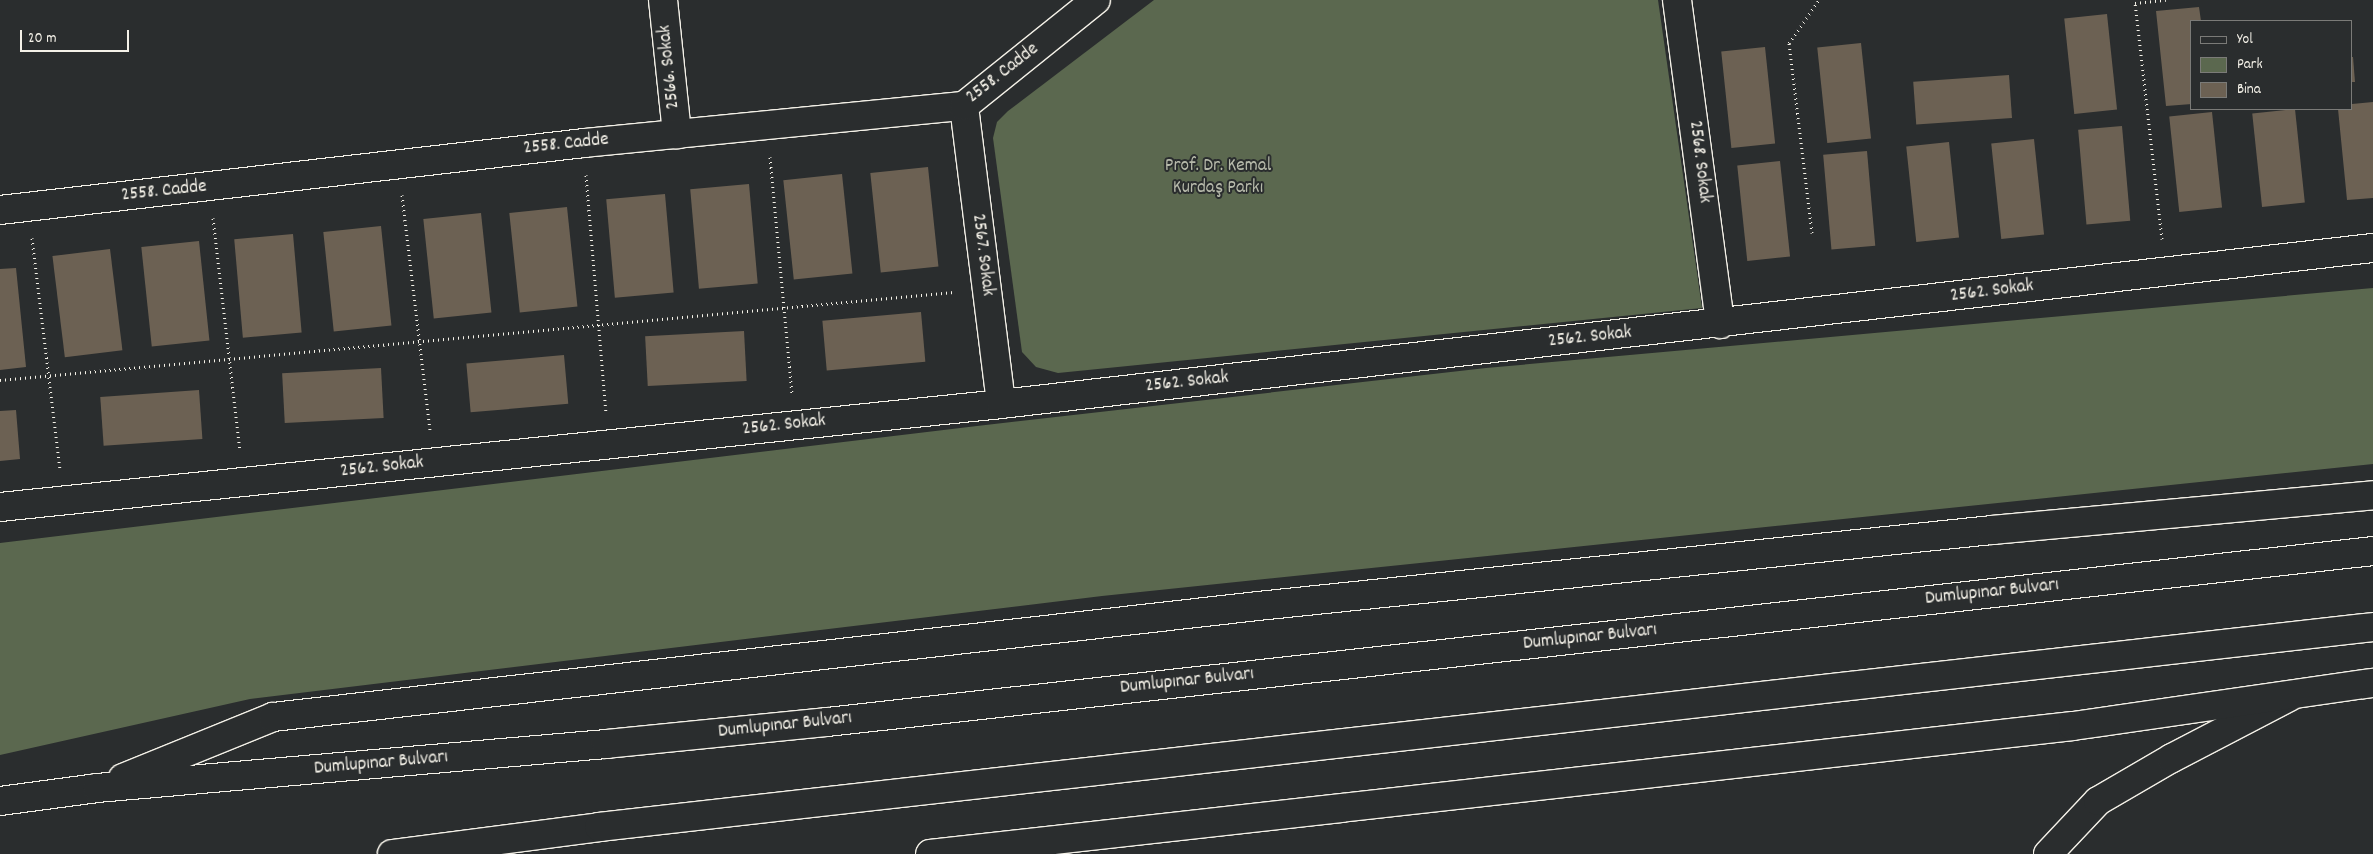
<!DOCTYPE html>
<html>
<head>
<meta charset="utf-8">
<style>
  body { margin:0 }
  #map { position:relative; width:2373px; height:854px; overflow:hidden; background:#2a2d2e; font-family:Dekko,sans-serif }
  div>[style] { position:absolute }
  .green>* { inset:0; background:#5b684f }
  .building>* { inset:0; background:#6c6153; transform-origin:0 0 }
  .path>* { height:3px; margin-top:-1.5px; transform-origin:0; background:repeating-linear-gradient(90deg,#f4f1e8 0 1px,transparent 0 5px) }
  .roads { filter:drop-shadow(1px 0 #f4f1e8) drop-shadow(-1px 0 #f4f1e8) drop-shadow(0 1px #f4f1e8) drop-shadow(0 -1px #f4f1e8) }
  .minor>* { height:28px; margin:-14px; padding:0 14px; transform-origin:14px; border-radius:14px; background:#2a2d2e }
  .highway>* { height:28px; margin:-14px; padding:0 14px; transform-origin:14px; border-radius:14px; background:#2a2d2e }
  span { translate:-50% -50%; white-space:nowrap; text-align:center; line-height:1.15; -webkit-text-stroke:4px #2a2d2e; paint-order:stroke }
  .street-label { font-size:19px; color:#f4f1e8 }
  .park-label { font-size:19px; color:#b7baab }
  .legend { position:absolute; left:2190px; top:20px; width:162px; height:90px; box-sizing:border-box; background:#2a2d2e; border:1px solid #7b7b78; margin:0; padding:6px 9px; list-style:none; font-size:15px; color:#f4f1e8 }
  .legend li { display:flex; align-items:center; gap:10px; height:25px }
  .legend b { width:25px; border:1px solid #7b7b78 }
  .scale { position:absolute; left:20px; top:30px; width:109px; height:22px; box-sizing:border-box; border:2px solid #f4f1e8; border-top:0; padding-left:6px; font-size:15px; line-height:18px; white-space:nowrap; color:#f4f1e8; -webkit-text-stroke:4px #2a2d2e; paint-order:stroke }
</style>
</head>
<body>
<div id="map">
  <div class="green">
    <i style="clip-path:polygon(1154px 0,1658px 0,1702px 308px,1058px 373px,1036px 367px,1022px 352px,993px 138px,997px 122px,1008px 111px)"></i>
    <i style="clip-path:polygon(2373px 288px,2373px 464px,1102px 596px,250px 699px,0 755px,0 543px,977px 426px,1486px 368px)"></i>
  </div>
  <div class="building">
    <i style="clip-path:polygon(2199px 7px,2201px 21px,2192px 21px,2192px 104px,2166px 106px,2156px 11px)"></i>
    <i style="left:2107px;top:14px;width:96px;height:43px;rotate:84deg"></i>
    <i style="left:1861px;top:43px;width:96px;height:44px;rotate:84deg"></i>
    <i style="left:1765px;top:47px;width:97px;height:44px;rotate:84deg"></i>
    <i style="clip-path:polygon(2352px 57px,2353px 57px,2355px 82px,2352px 82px)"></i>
    <i style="left:2009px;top:75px;width:43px;height:96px;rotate:86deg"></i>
    <i style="clip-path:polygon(2373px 102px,2373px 198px,2347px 200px,2338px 109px,2352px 109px,2352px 104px)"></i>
    <i style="left:2295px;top:109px;width:94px;height:43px;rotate:84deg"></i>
    <i style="left:2212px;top:112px;width:96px;height:43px;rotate:84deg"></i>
    <i style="left:2122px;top:126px;width:95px;height:44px;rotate:85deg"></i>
    <i style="left:2034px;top:139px;width:96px;height:43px;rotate:84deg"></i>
    <i style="left:1949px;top:142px;width:96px;height:43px;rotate:84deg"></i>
    <i style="left:1867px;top:151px;width:95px;height:44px;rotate:85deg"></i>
    <i style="left:1780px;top:161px;width:96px;height:43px;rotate:84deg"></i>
    <i style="left:928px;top:167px;width:100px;height:58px;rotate:84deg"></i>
    <i style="left:842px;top:174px;width:100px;height:59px;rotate:84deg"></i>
    <i style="left:749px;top:184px;width:100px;height:59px;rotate:85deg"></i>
    <i style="left:665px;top:194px;width:99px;height:59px;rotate:85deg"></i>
    <i style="left:567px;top:207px;width:100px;height:58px;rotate:84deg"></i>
    <i style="left:481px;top:213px;width:100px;height:58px;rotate:84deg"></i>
    <i style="left:381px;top:226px;width:100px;height:58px;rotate:84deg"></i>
    <i style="left:293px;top:234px;width:99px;height:59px;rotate:85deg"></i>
    <i style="left:199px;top:241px;width:100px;height:58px;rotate:84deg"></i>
    <i style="left:110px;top:249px;width:102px;height:58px;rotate:83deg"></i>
    <i style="clip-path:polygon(16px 268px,26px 367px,0 370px,0 269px)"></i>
    <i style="left:921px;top:312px;width:50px;height:99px;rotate:85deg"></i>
    <i style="left:744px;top:331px;width:50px;height:99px;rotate:87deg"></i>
    <i style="left:564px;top:355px;width:49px;height:98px;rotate:85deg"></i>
    <i style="left:381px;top:368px;width:50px;height:99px;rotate:87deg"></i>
    <i style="left:199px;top:390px;width:49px;height:99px;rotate:86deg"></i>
    <i style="clip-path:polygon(16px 410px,20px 459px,0 461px,0 411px)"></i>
  </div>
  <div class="path">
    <i style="left:770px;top:157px;width:238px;rotate:84.7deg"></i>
    <i style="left:586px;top:175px;width:239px;rotate:85.2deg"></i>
    <i style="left:402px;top:195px;width:237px;rotate:83.2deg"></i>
    <i style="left:213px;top:218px;width:234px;rotate:83.4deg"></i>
    <i style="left:1812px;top:233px;width:191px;rotate:-96.9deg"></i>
    <i style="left:1789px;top:43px;width:52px;rotate:-55.1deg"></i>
    <i style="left:32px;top:238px;width:234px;rotate:83.1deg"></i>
    <i style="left:2162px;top:239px;width:238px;rotate:-96.5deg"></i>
    <i style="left:2135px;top:3px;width:31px;rotate:-6deg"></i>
    <i style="left:0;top:380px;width:958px;rotate:-5.27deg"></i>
  </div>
  <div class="roads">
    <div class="minor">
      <i style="left:663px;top:0;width:135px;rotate:84deg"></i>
      <i style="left:1677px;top:0;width:327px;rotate:82.4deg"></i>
      <i style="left:964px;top:106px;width:300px;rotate:82.9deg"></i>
      <i style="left:0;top:210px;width:588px;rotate:-6.54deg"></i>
      <i style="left:584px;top:143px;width:382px;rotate:-5.6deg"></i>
      <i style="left:964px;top:106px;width:169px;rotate:-38.8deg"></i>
      <i style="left:0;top:507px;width:1006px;rotate:-5.87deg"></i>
      <i style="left:1001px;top:404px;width:1381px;rotate:-6.49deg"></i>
      <i style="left:2048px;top:854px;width:73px;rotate:-46.7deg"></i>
      <i style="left:2098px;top:801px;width:86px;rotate:-30.2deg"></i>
      <i style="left:2172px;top:758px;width:132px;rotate:-27.5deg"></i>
    </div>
    <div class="highway">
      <i style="left:123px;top:778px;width:162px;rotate:-22.1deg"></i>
      <i style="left:273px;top:717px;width:991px;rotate:-6.43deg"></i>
      <i style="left:1258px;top:606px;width:738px;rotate:-5.91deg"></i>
      <i style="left:1992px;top:530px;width:383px;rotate:-5.2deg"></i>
      <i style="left:0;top:801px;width:98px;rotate:-7.6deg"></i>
      <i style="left:97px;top:788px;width:511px;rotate:-4.94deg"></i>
      <i style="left:606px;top:744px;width:222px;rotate:-5.7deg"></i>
      <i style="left:827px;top:722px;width:1555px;rotate:-6.31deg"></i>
      <i style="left:392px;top:854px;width:209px;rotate:-7.4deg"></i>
      <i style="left:599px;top:827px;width:1785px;rotate:-6.43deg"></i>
      <i style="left:930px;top:854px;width:1150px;rotate:-6.39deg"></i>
      <i style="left:2073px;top:726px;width:303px;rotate:-8.2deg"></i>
    </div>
  </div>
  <div class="street-label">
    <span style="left:670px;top:67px;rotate:-96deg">2566. Sokak</span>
    <span style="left:1003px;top:74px;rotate:-38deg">2558. Cadde</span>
    <span style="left:566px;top:145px;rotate:-6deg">2558. Cadde</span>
    <span style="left:1699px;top:162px;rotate:83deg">2568. Sokak</span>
    <span style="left:164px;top:192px;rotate:-6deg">2558. Cadde</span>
    <span style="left:982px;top:255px;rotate:83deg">2567. Sokak</span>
    <span style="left:1992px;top:292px;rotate:-7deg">2562. Sokak</span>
    <span style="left:1590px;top:338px;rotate:-6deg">2562. Sokak</span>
    <span style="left:1187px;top:383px;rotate:-6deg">2562. Sokak</span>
    <span style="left:784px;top:426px;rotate:-6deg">2562. Sokak</span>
    <span style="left:382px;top:468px;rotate:-6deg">2562. Sokak</span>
    <span style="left:1992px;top:593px;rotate:-6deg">Dumlupınar Bulvarı</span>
    <span style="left:1590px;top:638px;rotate:-6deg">Dumlupınar Bulvarı</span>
    <span style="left:1187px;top:682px;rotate:-6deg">Dumlupınar Bulvarı</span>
    <span style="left:785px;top:726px;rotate:-6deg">Dumlupınar Bulvarı</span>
    <span style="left:381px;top:764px;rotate:-5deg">Dumlupınar Bulvarı</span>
  </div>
  <div class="park-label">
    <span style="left:1218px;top:178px">Prof. Dr. Kemal<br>Kurdaş Parkı</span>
  </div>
  <ul class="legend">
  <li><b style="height:6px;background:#2a2d2e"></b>Yol</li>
  <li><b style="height:14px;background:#5b684f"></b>Park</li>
  <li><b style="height:14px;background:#6c6153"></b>Bina</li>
  </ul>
  <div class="scale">20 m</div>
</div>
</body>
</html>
